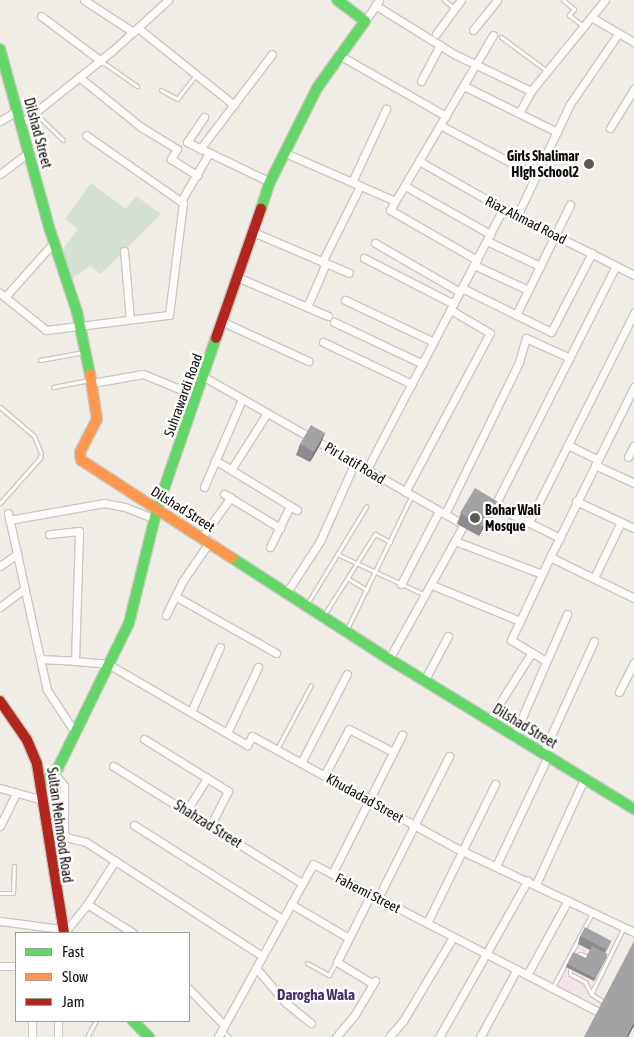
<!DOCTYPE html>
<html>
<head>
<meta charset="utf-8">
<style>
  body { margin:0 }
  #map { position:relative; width:634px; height:1037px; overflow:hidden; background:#f0ece6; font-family:"Asap Condensed",sans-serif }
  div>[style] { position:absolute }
  .commercial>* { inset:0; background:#f2e4e7; transform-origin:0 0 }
  .green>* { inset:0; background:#d6e1d6 }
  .roads { filter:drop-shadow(1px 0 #cbc8c3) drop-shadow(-1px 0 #cbc8c3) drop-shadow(0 1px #cbc8c3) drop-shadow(0 -1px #cbc8c3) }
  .lane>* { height:3px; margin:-1.5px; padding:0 1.5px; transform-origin:1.5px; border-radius:1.5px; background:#fdfcfb }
  .street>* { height:7px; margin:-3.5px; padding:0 3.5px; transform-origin:3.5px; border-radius:3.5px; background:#fdfcfb }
  .fast>* { height:10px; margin:-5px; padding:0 5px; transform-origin:5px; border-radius:5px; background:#63d668 }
  .slow>* { height:10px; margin:-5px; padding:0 5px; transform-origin:5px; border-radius:5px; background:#ff974d }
  .jam>* { height:10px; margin:-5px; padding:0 5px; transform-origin:5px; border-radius:5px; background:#b3261e }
  .wall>* { inset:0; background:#8c8b8e }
  .shaded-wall>* { inset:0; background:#727174 }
  .building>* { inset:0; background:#a3a2a5; transform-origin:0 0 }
  .dots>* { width:14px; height:14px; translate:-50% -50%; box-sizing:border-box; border:2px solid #fff; border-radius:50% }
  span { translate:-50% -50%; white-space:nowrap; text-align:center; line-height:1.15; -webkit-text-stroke:5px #fff; paint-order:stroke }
  .street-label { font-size:14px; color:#0e0c09 }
  .poi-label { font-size:14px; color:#0e0c09; font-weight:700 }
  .right { translate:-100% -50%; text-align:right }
  .left { translate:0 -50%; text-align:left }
  .neighbourhood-label { font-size:15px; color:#47306b; font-weight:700 }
  .legend { position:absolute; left:15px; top:932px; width:175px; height:90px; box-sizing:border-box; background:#fff; border:1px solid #9f9e9d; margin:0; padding:6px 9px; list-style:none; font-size:15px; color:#0e0c09 }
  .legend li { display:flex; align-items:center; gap:10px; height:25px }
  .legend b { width:25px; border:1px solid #9f9e9d }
</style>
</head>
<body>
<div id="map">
  <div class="commercial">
    <i style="left:582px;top:934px;width:30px;height:59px;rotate:28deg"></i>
  </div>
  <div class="green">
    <i style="clip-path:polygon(91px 183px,126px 209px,136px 196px,161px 214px,101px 274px,90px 266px,67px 282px,59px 254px,78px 229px,65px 219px)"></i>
  </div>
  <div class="roads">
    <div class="lane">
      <i style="left:444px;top:0;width:13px;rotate:39deg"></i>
      <i style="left:563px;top:0;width:14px;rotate:39deg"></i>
      <i style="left:574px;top:9px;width:8px;rotate:130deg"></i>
      <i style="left:569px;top:15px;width:18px;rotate:38deg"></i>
      <i style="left:501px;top:37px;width:57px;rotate:36.5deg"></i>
      <i style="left:101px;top:61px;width:44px;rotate:34.8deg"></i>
      <i style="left:161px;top:90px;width:18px;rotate:29deg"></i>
      <i style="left:177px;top:99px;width:31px;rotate:-52deg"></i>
      <i style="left:35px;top:113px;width:39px;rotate:44deg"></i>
      <i style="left:40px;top:360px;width:45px;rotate:-10.3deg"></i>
      <i style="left:53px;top:387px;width:37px;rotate:-11deg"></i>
      <i style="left:0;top:407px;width:45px;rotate:40.5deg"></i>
      <i style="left:34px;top:436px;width:18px;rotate:68deg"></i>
      <i style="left:41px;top:453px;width:5px;rotate:101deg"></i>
      <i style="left:40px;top:458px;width:60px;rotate:131.6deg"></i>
      <i style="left:339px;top:555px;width:93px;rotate:24.9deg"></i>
      <i style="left:347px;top:578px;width:23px;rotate:31deg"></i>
      <i style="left:307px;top:604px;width:114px;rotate:-58.7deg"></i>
      <i style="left:324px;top:615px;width:96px;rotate:-57.8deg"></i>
      <i style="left:375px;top:534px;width:17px;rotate:28deg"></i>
      <i style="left:346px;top:631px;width:149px;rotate:-64.1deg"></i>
      <i style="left:277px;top:749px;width:72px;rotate:-62deg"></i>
      <i style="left:0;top:893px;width:13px"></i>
      <i style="left:13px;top:893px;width:27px;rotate:-88deg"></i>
      <i style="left:576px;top:957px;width:5px;rotate:-37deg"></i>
      <i style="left:580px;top:954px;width:8px;rotate:23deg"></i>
      <i style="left:307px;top:963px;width:25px;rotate:29deg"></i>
      <i style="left:329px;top:975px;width:15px;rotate:-62deg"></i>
      <i style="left:570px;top:970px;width:4px;rotate:90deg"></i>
      <i style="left:570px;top:974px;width:17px;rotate:28deg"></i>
      <i style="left:585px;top:982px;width:13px;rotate:63deg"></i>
      <i style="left:591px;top:994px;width:15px;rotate:32deg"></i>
      <i style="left:553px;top:987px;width:84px;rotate:-62.2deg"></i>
      <i style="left:591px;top:994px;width:75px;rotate:-63.8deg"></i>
      <i style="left:222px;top:1030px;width:10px;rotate:45deg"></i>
      <i style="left:87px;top:1037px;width:18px;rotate:-61deg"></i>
    </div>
    <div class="street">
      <i style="left:84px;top:0;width:59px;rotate:33.1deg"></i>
      <i style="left:375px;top:5px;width:93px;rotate:31.8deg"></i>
      <i style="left:454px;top:54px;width:85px;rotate:25.7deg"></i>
      <i style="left:41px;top:16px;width:75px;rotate:36.9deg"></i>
      <i style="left:591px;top:17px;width:50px;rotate:30.2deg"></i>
      <i style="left:365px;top:21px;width:25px;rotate:-56deg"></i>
      <i style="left:138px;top:28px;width:123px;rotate:38.7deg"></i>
      <i style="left:473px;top:30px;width:38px;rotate:-51deg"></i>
      <i style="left:436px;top:34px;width:42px;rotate:-53.7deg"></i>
      <i style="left:339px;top:55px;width:123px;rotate:29.7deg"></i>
      <i style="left:79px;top:77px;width:80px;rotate:38.9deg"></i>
      <i style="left:141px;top:127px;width:42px;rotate:31.4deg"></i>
      <i style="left:177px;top:149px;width:12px;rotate:121deg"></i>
      <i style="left:171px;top:159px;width:31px;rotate:32deg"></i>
      <i style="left:421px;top:81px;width:41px;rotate:-62.2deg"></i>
      <i style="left:464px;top:86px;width:104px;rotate:26.3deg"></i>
      <i style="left:519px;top:113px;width:25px;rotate:-61deg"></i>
      <i style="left:531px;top:91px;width:117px;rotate:-50.9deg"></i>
      <i style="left:204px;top:117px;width:30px;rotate:124deg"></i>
      <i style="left:187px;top:142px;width:92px;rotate:25.7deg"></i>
      <i style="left:0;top:121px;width:21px;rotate:-31deg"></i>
      <i style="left:22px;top:123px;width:115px;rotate:-38.7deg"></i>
      <i style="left:112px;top:51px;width:76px;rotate:-42.3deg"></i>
      <i style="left:440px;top:125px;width:109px;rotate:28deg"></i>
      <i style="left:610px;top:128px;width:46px;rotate:-58.4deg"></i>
      <i style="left:200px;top:149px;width:119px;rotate:-52.8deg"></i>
      <i style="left:283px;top:152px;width:122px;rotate:23.6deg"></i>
      <i style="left:419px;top:161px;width:97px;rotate:29.7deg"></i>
      <i style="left:503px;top:209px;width:147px;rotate:26.7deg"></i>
      <i style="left:0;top:174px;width:36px;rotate:-37deg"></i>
      <i style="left:352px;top:182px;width:81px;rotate:-65deg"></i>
      <i style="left:405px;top:186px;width:98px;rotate:29.5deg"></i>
      <i style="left:181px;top:201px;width:56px;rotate:-59.7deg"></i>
      <i style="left:517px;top:216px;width:124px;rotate:-64.7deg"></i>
      <i style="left:570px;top:104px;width:85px;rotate:-55.6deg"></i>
      <i style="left:253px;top:232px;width:104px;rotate:23.1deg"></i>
      <i style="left:487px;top:241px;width:59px;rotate:25.3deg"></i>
      <i style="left:375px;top:243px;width:98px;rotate:30deg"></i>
      <i style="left:124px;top:251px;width:68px;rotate:85deg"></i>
      <i style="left:364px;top:258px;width:101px;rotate:27.1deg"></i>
      <i style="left:477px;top:260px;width:100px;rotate:-150.1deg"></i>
      <i style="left:390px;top:210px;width:203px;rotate:-59.5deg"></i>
      <i style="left:322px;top:262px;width:85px;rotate:-63.4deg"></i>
      <i style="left:474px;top:265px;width:60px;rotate:24.8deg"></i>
      <i style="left:237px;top:277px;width:99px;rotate:23.2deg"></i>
      <i style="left:462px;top:288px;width:99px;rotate:26.3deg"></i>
      <i style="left:551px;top:332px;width:89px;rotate:-62.6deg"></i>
      <i style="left:0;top:293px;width:59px;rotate:38.8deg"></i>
      <i style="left:46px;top:330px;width:124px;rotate:-7deg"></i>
      <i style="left:169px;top:315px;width:113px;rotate:-82.9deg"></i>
      <i style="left:183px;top:203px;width:118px;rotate:-145deg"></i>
      <i style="left:5px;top:297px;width:74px;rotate:-48.3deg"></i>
      <i style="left:345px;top:300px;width:98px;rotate:25.3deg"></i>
      <i style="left:307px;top:307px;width:48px;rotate:-66.6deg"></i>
      <i style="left:516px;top:315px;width:123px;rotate:-63.9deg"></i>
      <i style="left:223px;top:322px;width:94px;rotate:24.6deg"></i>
      <i style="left:334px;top:322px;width:98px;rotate:25.3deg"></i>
      <i style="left:323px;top:342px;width:98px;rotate:25.3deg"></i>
      <i style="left:204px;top:377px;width:299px;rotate:29.6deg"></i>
      <i style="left:92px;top:383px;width:52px;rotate:-10deg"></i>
      <i style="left:143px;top:374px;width:58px;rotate:22.2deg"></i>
      <i style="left:634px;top:387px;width:190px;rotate:116.3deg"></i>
      <i style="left:550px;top:557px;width:93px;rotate:26deg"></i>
      <i style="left:568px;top:445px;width:32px;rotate:26deg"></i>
      <i style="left:628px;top:457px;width:13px;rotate:-63deg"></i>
      <i style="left:215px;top:460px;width:96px;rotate:31.4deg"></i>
      <i style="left:595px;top:465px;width:43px;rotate:24.8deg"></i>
      <i style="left:367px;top:469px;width:293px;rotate:-62.4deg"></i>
      <i style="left:231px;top:470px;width:67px;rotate:-57.7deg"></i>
      <i style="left:204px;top:487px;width:96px;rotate:-66.6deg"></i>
      <i style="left:405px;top:492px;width:180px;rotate:-61.9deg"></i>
      <i style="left:490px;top:333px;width:45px;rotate:-149.5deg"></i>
      <i style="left:224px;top:494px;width:66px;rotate:31.3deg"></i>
      <i style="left:576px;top:501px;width:64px;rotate:25deg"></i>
      <i style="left:507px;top:512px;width:59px;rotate:26.1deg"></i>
      <i style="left:8px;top:513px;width:181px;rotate:77.6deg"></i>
      <i style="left:47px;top:690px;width:49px;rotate:56.6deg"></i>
      <i style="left:491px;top:513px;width:277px;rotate:-63.2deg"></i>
      <i style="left:445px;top:514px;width:169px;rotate:-64deg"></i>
      <i style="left:519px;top:362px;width:25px;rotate:-74deg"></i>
      <i style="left:526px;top:338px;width:48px;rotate:24.4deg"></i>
      <i style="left:9px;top:520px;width:97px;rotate:-10.1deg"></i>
      <i style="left:104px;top:503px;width:21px;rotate:11deg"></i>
      <i style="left:125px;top:507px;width:31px;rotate:22deg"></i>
      <i style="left:529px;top:522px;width:234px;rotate:-63.3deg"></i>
      <i style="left:202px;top:537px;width:49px;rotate:-54.1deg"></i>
      <i style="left:455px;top:541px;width:93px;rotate:20.8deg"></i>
      <i style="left:270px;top:547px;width:46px;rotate:-64deg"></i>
      <i style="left:0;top:566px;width:21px;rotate:-35deg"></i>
      <i style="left:594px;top:578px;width:62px;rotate:-64.3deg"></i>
      <i style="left:401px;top:584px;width:82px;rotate:-62.5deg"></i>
      <i style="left:432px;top:585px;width:95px;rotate:22.2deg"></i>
      <i style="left:287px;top:592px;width:61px;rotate:-57.1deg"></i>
      <i style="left:320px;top:541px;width:86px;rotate:-66.1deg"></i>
      <i style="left:175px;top:596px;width:116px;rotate:29.4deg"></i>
      <i style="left:0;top:607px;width:30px;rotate:-37deg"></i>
      <i style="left:166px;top:615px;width:37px;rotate:-64deg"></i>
      <i style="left:182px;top:582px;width:50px;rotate:-55.7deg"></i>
      <i style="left:40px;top:659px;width:35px;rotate:3deg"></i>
      <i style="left:75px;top:661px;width:130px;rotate:-88.2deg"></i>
      <i style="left:79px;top:531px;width:30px;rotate:174deg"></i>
      <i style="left:389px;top:659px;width:154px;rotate:-60.9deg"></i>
      <i style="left:75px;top:661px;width:33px;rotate:5deg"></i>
      <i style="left:108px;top:664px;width:161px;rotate:30.2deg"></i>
      <i style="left:247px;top:745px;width:10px;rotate:-61deg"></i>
      <i style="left:252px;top:736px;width:233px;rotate:28.8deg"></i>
      <i style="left:456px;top:848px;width:197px;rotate:25.3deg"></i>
      <i style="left:546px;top:661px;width:41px;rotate:-149deg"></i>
      <i style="left:511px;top:640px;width:92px;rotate:-64.8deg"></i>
      <i style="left:424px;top:681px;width:51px;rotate:-61.9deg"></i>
      <i style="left:619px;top:692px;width:33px;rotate:-63deg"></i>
      <i style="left:191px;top:712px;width:71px;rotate:-66deg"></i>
      <i style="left:489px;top:720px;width:80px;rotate:-57.7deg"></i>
      <i style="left:227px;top:733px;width:73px;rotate:-64.8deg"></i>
      <i style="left:514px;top:736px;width:133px;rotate:-66.5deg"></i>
      <i style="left:144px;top:739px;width:74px;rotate:31.8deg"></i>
      <i style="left:207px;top:778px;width:39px;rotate:122deg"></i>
      <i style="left:543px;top:753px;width:123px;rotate:-65.5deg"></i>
      <i style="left:301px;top:763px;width:100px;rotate:-62.7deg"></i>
      <i style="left:113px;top:766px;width:222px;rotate:31.8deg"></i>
      <i style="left:55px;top:774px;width:15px;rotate:53deg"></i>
      <i style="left:64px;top:786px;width:49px;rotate:90deg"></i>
      <i style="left:64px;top:835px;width:3px;rotate:45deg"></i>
      <i style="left:66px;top:837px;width:21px;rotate:14deg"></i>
      <i style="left:86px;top:842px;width:210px;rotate:32.9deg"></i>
      <i style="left:324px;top:776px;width:53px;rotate:-62deg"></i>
      <i style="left:349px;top:729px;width:50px;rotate:27.6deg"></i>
      <i style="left:207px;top:778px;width:25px;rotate:32deg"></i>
      <i style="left:228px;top:791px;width:39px;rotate:117deg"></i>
      <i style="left:0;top:788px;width:45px;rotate:15.6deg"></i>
      <i style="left:134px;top:825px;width:175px;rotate:32.4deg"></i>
      <i style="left:0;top:826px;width:37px;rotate:-64deg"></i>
      <i style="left:496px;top:866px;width:122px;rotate:-64.7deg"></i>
      <i style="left:332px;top:874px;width:156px;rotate:-63.3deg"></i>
      <i style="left:536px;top:884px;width:115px;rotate:-65.4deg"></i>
      <i style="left:371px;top:894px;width:76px;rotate:116.6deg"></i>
      <i style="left:337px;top:962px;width:42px;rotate:31.4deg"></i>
      <i style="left:378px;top:898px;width:159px;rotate:-63.4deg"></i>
      <i style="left:87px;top:904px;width:54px;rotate:32.2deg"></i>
      <i style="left:291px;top:904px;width:67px;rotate:30.4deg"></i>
      <i style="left:0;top:921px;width:63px;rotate:7.4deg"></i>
      <i style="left:427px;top:923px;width:155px;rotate:-63.9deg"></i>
      <i style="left:64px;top:933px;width:35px;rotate:-51deg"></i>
      <i style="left:86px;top:906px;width:54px;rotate:-57.2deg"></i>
      <i style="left:0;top:966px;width:16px"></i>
      <i style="left:256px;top:968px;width:46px;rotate:49.4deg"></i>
      <i style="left:286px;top:1003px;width:32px;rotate:39deg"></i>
      <i style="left:527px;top:975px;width:85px;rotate:-61.3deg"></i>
      <i style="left:189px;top:989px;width:50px;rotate:45.8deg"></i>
      <i style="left:32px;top:1021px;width:16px;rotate:90deg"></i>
      <i style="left:58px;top:1021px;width:16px;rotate:90deg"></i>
      <i style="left:218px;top:1037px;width:197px;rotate:-61.2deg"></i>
      <i style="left:313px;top:864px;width:322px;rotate:27.4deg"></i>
      <i style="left:336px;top:1037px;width:30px;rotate:-50deg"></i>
      <i style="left:355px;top:1014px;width:39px;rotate:-59deg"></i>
      <i style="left:389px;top:1037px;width:21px;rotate:-49deg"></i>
      <i style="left:403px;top:1021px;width:98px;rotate:-59.2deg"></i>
      <i style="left:439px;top:1037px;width:180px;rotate:-60.5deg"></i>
      <i style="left:480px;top:1037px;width:77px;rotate:-61.4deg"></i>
    </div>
    <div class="fast">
      <i style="left:0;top:49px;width:185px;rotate:74.6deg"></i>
      <i style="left:49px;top:227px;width:89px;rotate:71.8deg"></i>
      <i style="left:77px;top:312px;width:63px;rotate:78.2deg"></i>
      <i style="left:261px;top:209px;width:28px;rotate:-72deg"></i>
      <i style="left:270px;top:182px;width:105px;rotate:-63.4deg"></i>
      <i style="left:317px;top:88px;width:82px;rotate:-54.4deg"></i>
      <i style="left:365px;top:21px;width:35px;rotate:-143deg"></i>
      <i style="left:232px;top:558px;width:187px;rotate:32.8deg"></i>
      <i style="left:389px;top:659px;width:287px;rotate:31.5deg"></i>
      <i style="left:42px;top:784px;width:23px;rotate:-45deg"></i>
      <i style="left:58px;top:768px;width:161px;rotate:-63.9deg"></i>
      <i style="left:129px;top:623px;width:117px;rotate:-76.2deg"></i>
      <i style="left:157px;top:509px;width:181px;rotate:-71deg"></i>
      <i style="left:133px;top:1021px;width:23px;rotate:45deg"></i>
    </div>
    <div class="slow">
      <i style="left:90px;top:374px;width:46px;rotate:81.2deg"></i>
      <i style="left:97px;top:419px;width:37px;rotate:117deg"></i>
      <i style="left:80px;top:452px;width:8px;rotate:83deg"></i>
      <i style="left:81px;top:460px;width:180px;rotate:33deg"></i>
    </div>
    <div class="jam">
      <i style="left:216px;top:338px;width:137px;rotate:-70.8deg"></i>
      <i style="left:0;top:701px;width:47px;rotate:55.3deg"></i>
      <i style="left:27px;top:740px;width:26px;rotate:67deg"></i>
      <i style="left:37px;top:764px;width:171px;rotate:80.9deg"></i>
    </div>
  </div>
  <div class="wall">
    <i style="clip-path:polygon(325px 433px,321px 443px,310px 462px,296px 455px,300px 444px)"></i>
    <i style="clip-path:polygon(497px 501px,493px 511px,479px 536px,457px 524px,461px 513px)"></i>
    <i style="clip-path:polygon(580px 936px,611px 941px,605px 953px,607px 954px,606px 958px,594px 981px,566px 967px,567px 964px,586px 958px,590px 950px,578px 944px)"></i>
  </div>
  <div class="shaded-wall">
    <i style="clip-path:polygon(325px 433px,321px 443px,310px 462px,314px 452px)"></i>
    <i style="clip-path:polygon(497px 501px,493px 511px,479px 536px,483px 526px)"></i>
    <i style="clip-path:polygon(634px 1022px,634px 1026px,628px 1037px,626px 1037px)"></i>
  </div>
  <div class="building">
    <i style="left:311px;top:425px;width:16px;height:22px;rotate:30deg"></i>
    <i style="left:475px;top:488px;width:26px;height:29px;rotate:31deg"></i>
    <i style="left:585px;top:927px;width:30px;height:10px;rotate:28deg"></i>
    <i style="clip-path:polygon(634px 941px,634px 1022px,626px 1037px,584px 1037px)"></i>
    <i style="clip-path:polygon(592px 946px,607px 954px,595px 978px,567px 964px,573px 952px,586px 958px)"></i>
  </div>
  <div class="dots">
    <i style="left:589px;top:164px;background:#5d5a56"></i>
    <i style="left:475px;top:518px;background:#5d5a56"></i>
  </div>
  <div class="street-label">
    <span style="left:38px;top:133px;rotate:75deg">Dilshad Street</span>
    <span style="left:526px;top:220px;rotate:27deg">Riaz Ahmad Road</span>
    <span style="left:183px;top:395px;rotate:-70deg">Suhrawardi Road</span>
    <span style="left:355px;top:463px;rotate:31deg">Pir Latif Road</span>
    <span style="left:183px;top:509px;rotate:32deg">Dilshad Street</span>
    <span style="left:525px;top:726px;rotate:31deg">Dilshad Street</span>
    <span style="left:365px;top:798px;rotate:29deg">Khudadad Street</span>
    <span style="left:208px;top:824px;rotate:32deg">Shahzad Street</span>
    <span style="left:60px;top:825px;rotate:82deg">Sultan Mehmood Road</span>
    <span style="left:368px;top:893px;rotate:27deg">Fahemi Street</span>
  </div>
  <div class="poi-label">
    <span class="right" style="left:579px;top:164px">Girls Shalimar<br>HIgh School2</span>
    <span class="left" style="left:485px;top:518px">Bohar Wali<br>Mosque</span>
  </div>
  <div class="neighbourhood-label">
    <span style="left:316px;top:995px">Darogha Wala</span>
  </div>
  <ul class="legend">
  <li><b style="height:6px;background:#63d668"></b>Fast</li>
  <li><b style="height:6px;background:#ff974d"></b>Slow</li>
  <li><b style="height:6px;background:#b3261e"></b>Jam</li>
  </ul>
</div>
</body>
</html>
